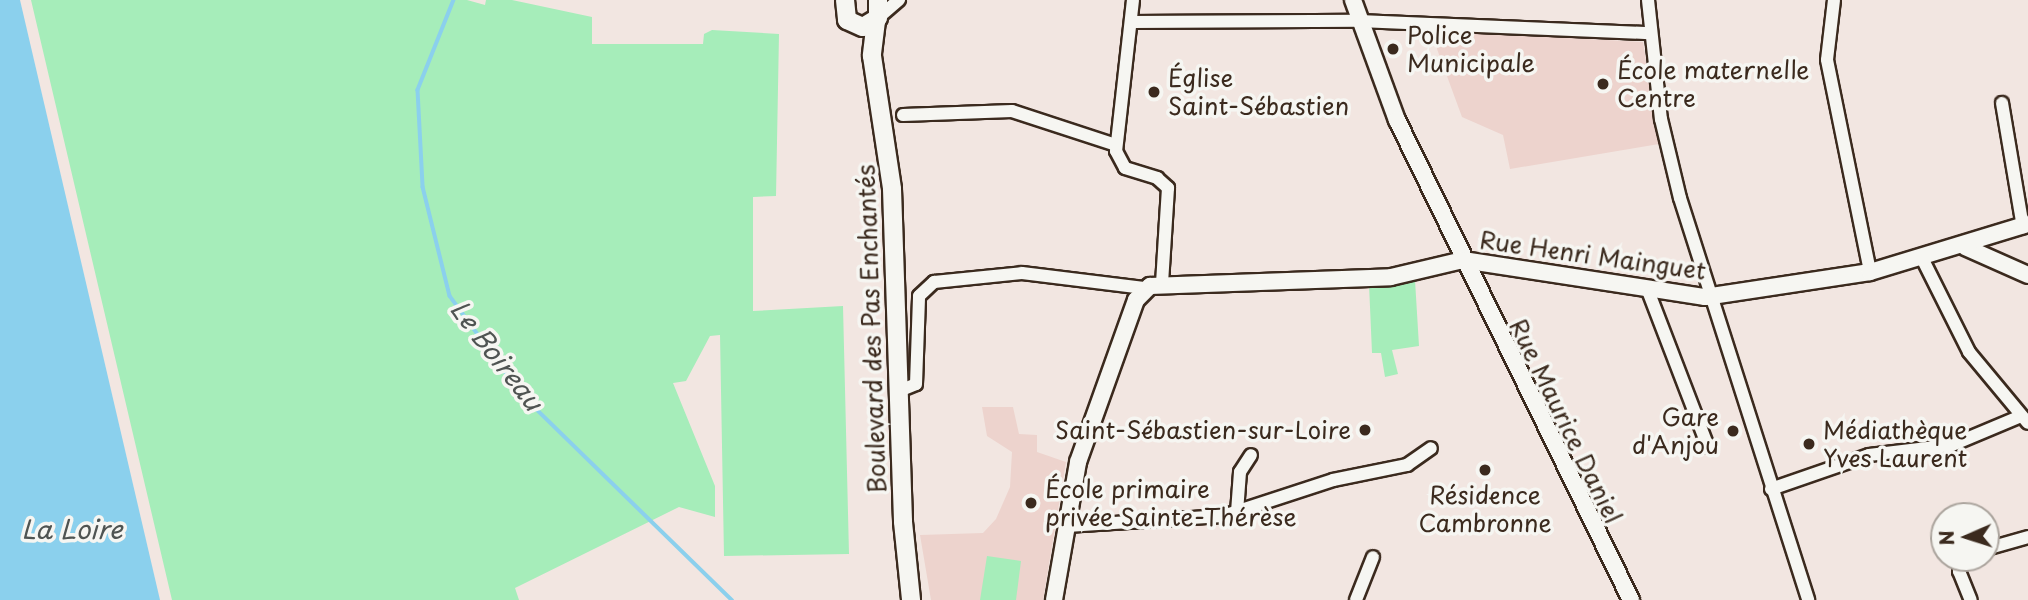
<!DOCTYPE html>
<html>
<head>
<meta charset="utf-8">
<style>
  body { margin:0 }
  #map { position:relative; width:2028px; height:600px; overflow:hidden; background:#f2e6e1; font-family:"Playpen Sans",sans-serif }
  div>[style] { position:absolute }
  .built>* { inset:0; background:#edd3cd }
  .green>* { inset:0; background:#a6edba }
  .water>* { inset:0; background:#8bd0ed }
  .stream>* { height:3.5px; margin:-1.75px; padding:0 1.75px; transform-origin:1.75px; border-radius:1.75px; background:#8bd0ed }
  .roads { filter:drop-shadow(2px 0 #3b2a1e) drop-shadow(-2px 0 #3b2a1e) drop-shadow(0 2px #3b2a1e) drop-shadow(0 -2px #3b2a1e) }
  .minor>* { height:12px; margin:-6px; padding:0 6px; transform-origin:6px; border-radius:6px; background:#f6f6f2 }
  .tertiary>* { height:16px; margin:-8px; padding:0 8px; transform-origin:8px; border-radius:8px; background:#f6f6f2 }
  .secondary>* { height:18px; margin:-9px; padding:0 9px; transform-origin:9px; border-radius:9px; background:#f6f6f2 }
  .dots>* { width:19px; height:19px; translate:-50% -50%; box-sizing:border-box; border:4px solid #f6f6f2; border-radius:50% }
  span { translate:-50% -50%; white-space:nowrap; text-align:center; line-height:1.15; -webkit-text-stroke:7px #f6f6f2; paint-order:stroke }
  .poi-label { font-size:24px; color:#3b2a1e }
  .left { translate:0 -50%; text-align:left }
  .right { translate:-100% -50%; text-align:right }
  .street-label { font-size:24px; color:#3b2a1e }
  .water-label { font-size:26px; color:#4f5452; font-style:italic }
  .north { position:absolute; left:1930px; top:502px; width:70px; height:70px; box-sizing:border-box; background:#f6f6f2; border:2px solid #aba49d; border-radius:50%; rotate:267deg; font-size:19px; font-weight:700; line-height:28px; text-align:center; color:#3b2a1e }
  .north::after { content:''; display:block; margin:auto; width:24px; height:32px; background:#3b2a1e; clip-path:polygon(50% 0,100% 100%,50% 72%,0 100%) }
</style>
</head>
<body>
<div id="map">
  <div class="built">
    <i style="clip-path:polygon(1438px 31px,1643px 42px,1659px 144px,1510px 169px,1503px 135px,1462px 117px,1437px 49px)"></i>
    <i style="clip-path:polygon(982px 407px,1013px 407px,1019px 434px,1037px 435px,1037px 452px,1066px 462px,1043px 600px,931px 600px,920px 535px,983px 533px,996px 519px,1010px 487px,1012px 452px,987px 436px)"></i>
  </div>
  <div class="green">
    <i style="clip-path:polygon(31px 0,467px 0,485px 5px,486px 0,512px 0,592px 17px,592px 44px,703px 44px,704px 34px,712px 30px,779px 34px,776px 196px,753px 197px,753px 311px,843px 306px,849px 554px,724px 556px,720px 335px,710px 336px,686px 381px,673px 383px,715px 486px,715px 517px,679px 507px,515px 588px,519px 600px,172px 600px)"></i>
    <i style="clip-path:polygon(1415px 280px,1419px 346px,1392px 350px,1398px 374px,1385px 377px,1381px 353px,1372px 353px,1369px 284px)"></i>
    <i style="clip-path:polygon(987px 556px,1021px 561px,1016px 600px,980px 600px)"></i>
  </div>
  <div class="water">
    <i style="clip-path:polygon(0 0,20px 0,160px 600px,0 600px)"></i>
  </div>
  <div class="stream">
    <i style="left:454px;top:0;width:97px;rotate:111.8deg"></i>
    <i style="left:418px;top:90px;width:97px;rotate:87deg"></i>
    <i style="left:423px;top:187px;width:112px;rotate:76.1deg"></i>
    <i style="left:450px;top:296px;width:124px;rotate:53.9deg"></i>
    <i style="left:523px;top:396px;width:292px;rotate:44.3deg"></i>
  </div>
  <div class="roads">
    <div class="minor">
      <i style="left:1133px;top:0;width:152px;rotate:96.4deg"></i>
      <i style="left:1116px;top:151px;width:19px;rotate:62deg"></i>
      <i style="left:1125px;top:168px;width:34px;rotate:17deg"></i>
      <i style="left:1157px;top:178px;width:15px;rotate:42deg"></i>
      <i style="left:1168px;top:188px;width:96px;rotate:93.6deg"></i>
      <i style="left:1648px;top:0;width:120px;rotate:83.8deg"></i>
      <i style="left:1661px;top:119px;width:81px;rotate:76.5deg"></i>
      <i style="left:1680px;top:198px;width:422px;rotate:72.3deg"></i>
      <i style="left:1834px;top:0;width:60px;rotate:96.7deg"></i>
      <i style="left:1827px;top:60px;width:216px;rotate:78.5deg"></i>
      <i style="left:878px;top:18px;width:28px;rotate:-41deg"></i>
      <i style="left:1132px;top:22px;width:227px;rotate:-0.3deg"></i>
      <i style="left:1359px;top:21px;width:291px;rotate:2.4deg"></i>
      <i style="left:2002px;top:103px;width:126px;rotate:80.4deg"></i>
      <i style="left:903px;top:115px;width:109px;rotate:-2.1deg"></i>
      <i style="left:1012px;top:111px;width:109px;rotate:18.1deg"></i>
      <i style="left:1922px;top:258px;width:105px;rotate:63.4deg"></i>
      <i style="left:1969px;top:352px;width:92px;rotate:50.3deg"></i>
      <i style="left:1647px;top:288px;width:170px;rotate:69deg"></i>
      <i style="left:899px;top:391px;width:18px;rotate:-22deg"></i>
      <i style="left:916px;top:384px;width:88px;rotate:-88deg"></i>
      <i style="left:919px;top:296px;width:21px;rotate:-43deg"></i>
      <i style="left:934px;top:282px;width:88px;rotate:-5.8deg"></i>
      <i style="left:1022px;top:273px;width:123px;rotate:7deg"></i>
      <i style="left:1771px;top:489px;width:104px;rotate:-19.1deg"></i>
      <i style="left:1869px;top:455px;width:84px;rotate:-6.9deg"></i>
      <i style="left:1952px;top:445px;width:75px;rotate:-22.8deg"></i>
      <i style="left:1237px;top:512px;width:40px;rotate:-85.7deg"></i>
      <i style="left:1240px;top:472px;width:20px;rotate:-57deg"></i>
      <i style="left:1067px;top:526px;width:156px;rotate:-3.7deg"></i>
      <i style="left:1223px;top:516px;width:116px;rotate:-18.1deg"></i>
      <i style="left:1333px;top:480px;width:76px;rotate:-11.5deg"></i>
      <i style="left:1407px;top:465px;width:29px;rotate:-35deg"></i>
      <i style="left:1986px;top:549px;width:44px;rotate:-15.9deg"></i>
      <i style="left:1963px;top:558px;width:14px;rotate:107deg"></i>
      <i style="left:1959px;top:571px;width:31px;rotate:68deg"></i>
      <i style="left:1356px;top:600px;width:46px;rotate:-68.4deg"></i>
    </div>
    <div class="tertiary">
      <i style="left:1353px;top:0;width:128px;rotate:69.9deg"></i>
      <i style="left:1397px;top:120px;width:534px;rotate:64.01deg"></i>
      <i style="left:1965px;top:247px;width:69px;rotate:24deg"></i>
      <i style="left:1054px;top:600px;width:140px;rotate:-80.1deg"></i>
      <i style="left:1078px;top:462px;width:172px;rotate:-70.3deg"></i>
      <i style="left:1136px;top:300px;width:20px;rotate:-45deg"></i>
      <i style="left:1150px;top:286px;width:241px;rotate:-2.1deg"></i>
      <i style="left:1391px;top:277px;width:74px;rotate:-13.3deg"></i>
      <i style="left:1463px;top:260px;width:245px;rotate:8.7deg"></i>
      <i style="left:1705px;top:297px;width:167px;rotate:-8.6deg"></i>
      <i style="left:1870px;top:272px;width:165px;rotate:-16.9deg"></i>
    </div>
    <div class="secondary">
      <i style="left:845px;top:0;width:20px;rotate:84deg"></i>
      <i style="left:847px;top:20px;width:17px;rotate:24deg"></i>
      <i style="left:863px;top:27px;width:17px;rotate:-31deg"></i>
      <i style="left:878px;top:18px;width:18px;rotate:-90deg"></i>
      <i style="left:876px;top:21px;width:35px;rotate:97deg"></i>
      <i style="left:872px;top:56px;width:134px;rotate:81.4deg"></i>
      <i style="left:892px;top:189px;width:333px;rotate:88.1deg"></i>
      <i style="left:903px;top:522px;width:78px;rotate:84.1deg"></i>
    </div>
  </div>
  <div class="dots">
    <i style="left:1393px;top:49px;background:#3b2a1e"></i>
    <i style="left:1603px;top:84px;background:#3b2a1e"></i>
    <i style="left:1154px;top:92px;background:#3b2a1e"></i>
    <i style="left:1365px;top:430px;background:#3b2a1e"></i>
    <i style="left:1733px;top:431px;background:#3b2a1e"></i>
    <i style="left:1809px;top:444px;background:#3b2a1e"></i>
    <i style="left:1485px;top:470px;background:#3b2a1e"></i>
    <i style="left:1031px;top:503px;background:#3b2a1e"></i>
  </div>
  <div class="poi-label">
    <span class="left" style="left:1407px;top:49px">Police<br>Municipale</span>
    <span class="left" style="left:1617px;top:84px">École maternelle<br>Centre</span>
    <span class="left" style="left:1168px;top:92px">Église<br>Saint-Sébastien</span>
    <span class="right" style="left:1719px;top:431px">Gare<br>d'Anjou</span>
    <span class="right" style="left:1351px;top:430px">Saint-Sébastien-sur-Loire</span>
    <span class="left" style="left:1823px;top:444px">Médiathèque<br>Yves Laurent</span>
    <span class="left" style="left:1045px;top:503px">École primaire<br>privée Sainte-Thérèse</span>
    <span style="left:1485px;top:509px">Résidence<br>Cambronne</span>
  </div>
  <div class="street-label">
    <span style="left:1593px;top:255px;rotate:8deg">Rue Henri Mainguet</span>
    <span style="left:871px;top:329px;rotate:-92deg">Boulevard des Pas Enchantés</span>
    <span style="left:1566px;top:421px;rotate:64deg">Rue Maurice Daniel</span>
  </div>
  <div class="water-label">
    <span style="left:497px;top:355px;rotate:52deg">Le Boireau</span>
    <span style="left:72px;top:529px">La Loire</span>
  </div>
  <div class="north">N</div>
</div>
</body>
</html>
